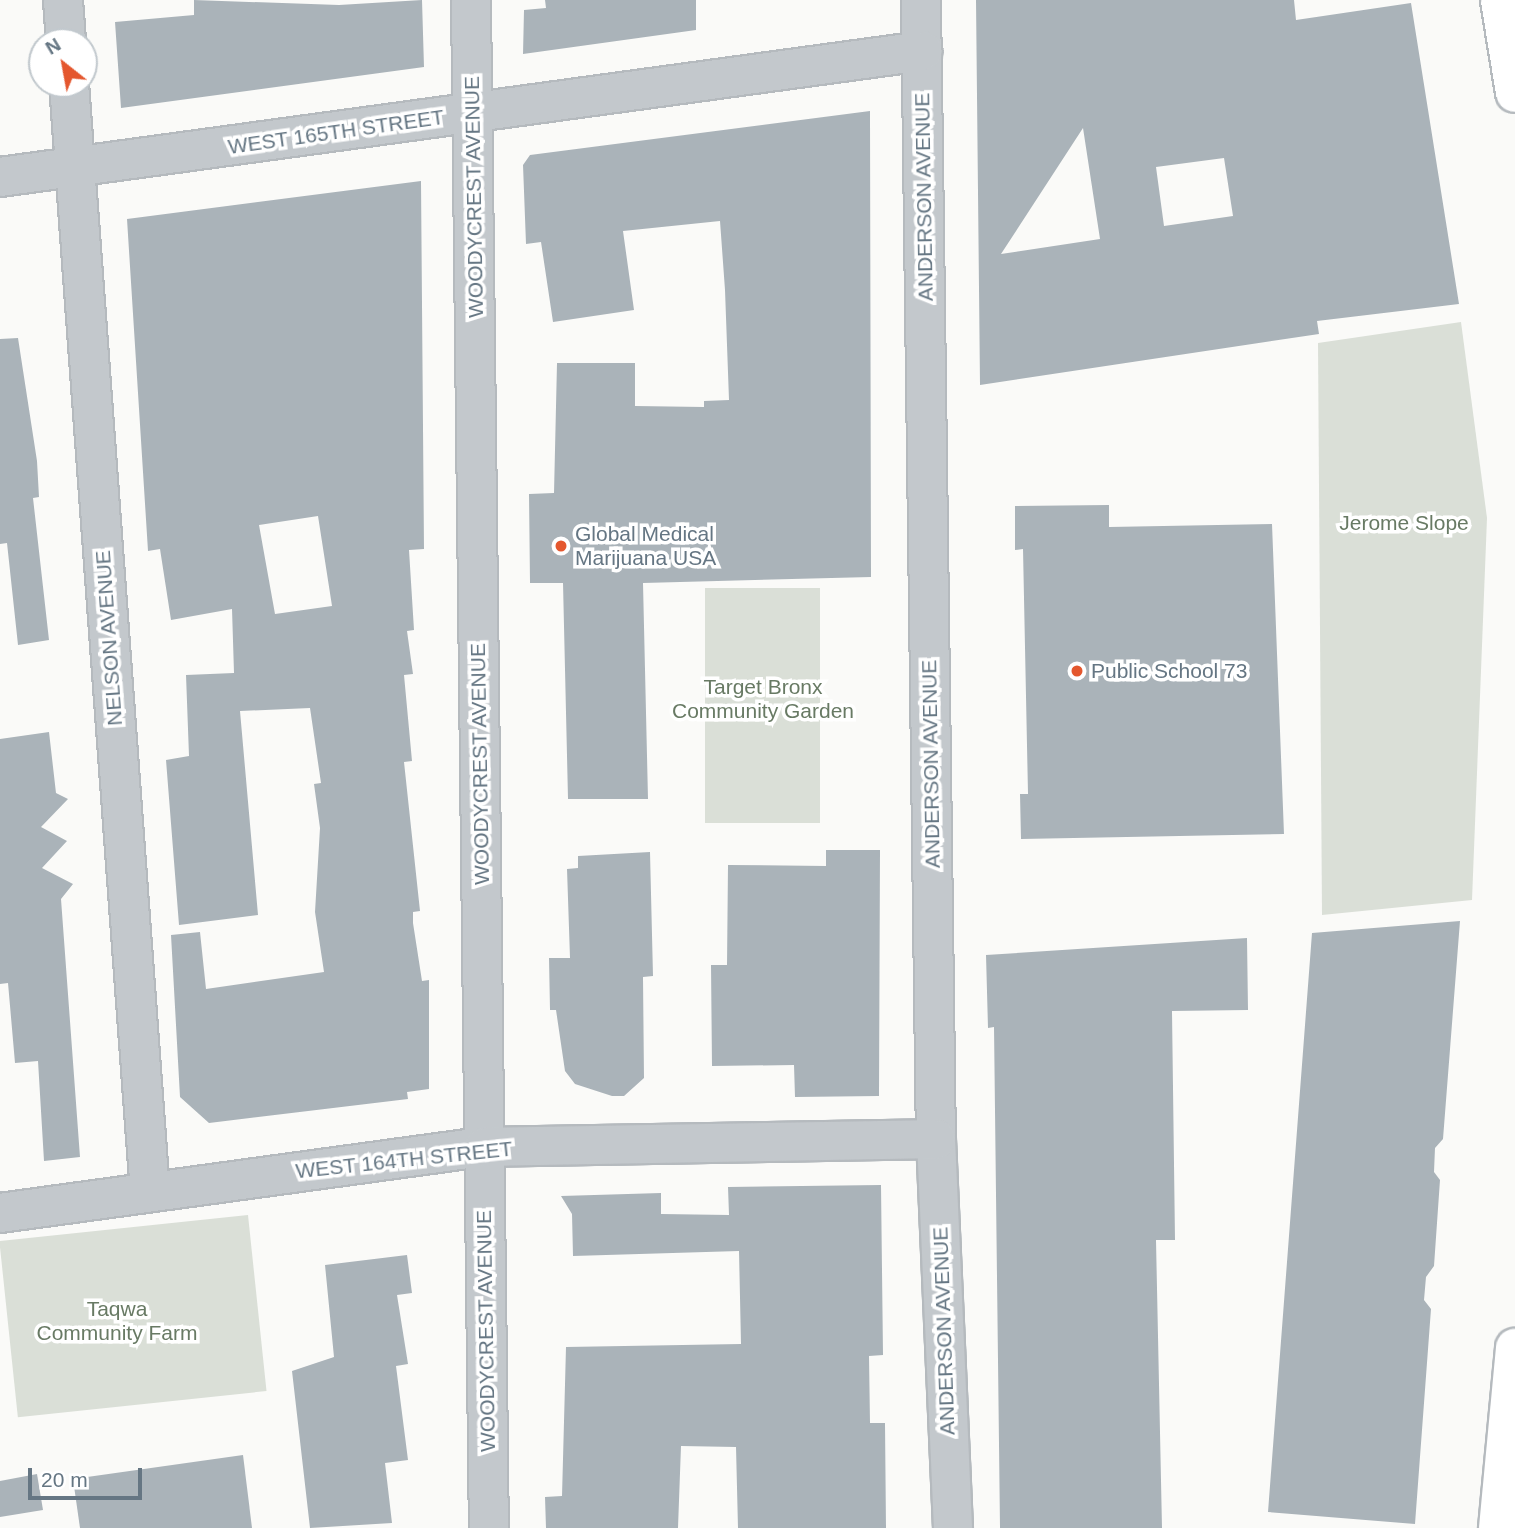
<!DOCTYPE html>
<html>
<head>
<meta charset="utf-8">
<style>
  body { margin:0 }
  #map { position:relative; width:1515px; height:1528px; overflow:hidden; background:#fafaf8; font-family:Arial,sans-serif }
  div>[style] { position:absolute }
  .green>* { inset:0; background:#dadfd7; transform-origin:0 0 }
  .building>* { inset:0; background:#aab3b9 }
  .roads { filter:drop-shadow(2px 0 #b5babe) drop-shadow(-2px 0 #b5babe) drop-shadow(0 2px #b5babe) drop-shadow(0 -2px #b5babe) }
  .minor>* { height:38px; margin:-19px; padding:0 19px; transform-origin:19px; border-radius:19px; background:#c3c8cc }
  .major>* { height:38px; margin:-19px; padding:0 19px; transform-origin:19px; border-radius:19px; background:#fff }
  .dots>* { width:19px; height:19px; translate:-50% -50%; box-sizing:border-box; border:4px solid #fff; border-radius:50% }
  span { translate:-50% -50%; white-space:nowrap; text-align:center; line-height:1.15; -webkit-text-stroke:7px #fff; paint-order:stroke }
  .street-label { font-size:21px; color:#657683 }
  .park-label { font-size:21px; color:#687a64 }
  .poi-label { font-size:21px; color:#657683 }
  .left { translate:0 -50%; text-align:left }
  .north { position:absolute; left:28px; top:28px; width:70px; height:70px; box-sizing:border-box; background:#fff; border:2px solid #c1c8cd; border-radius:50%; rotate:329deg; font-size:19px; font-weight:700; line-height:28px; text-align:center; color:#657683 }
  .north::after { content:''; display:block; margin:auto; width:24px; height:32px; background:#e4572e; clip-path:polygon(50% 0,100% 100%,50% 72%,0 100%) }
  .scale { position:absolute; left:28px; top:1468px; width:114px; height:32px; box-sizing:border-box; border:4px solid #657683; border-top:0; padding-left:9px; font-size:21px; line-height:24px; white-space:nowrap; color:#657683; -webkit-text-stroke:5px #fff; paint-order:stroke }
</style>
</head>
<body>
<div id="map">
  <div class="green">
    <i style="clip-path:polygon(1461px 322px,1487px 518px,1472px 900px,1322px 915px,1318px 343px)"></i>
    <i style="left:820px;top:588px;width:235px;height:115px;rotate:90deg"></i>
    <i style="left:248px;top:1215px;width:177px;height:250px;rotate:84deg"></i>
  </div>
  <div class="building">
    <i style="clip-path:polygon(194px 0,339px 5px,422px 0,424px 67px,121px 108px,115px 22px,194px 15px)"></i>
    <i style="clip-path:polygon(545px 0,696px 0,696px 30px,523px 54px,524px 10px,546px 8px)"></i>
    <i style="clip-path:polygon(evenodd,976px 0,1294px 0,1296px 20px,1411px 3px,1459px 304px,1317px 321px,1319px 334px,980px 385px,976px 0,1083px 128px,1100px 239px,1001px 254px,1083px 128px,976px 0,1224px 158px,1233px 216px,1164px 226px,1156px 167px,1224px 158px)"></i>
    <i style="clip-path:polygon(870px 111px,871px 577px,643px 583px,648px 799px,568px 799px,563px 583px,530px 583px,529px 494px,554px 493px,557px 363px,635px 363px,635px 406px,704px 407px,704px 401px,729px 400px,725px 290px,720px 221px,623px 231px,634px 310px,553px 322px,541px 242px,526px 244px,523px 165px,530px 155px)"></i>
    <i style="clip-path:polygon(evenodd,421px 181px,424px 549px,409px 550px,414px 630px,407px 631px,413px 674px,404px 675px,412px 761px,404px 762px,420px 911px,413px 912px,413px 923px,422px 981px,429px 980px,429px 1089px,407px 1092px,408px 1099px,209px 1123px,180px 1097px,171px 935px,200px 932px,206px 989px,324px 972px,315px 912px,320px 828px,314px 784px,321px 783px,310px 708px,240px 711px,258px 915px,179px 925px,166px 760px,189px 756px,186px 675px,234px 673px,232px 609px,171px 620px,160px 549px,148px 551px,127px 219px,421px 181px,318px 516px,332px 606px,275px 614px,259px 525px,318px 516px)"></i>
    <i style="clip-path:polygon(18px 338px,37px 461px,39px 497px,33px 498px,49px 640px,18px 645px,7px 543px,0 544px,0 339px)"></i>
    <i style="clip-path:polygon(1109px 505px,1109px 527px,1272px 524px,1284px 834px,1021px 839px,1020px 794px,1028px 794px,1023px 549px,1015px 550px,1015px 506px)"></i>
    <i style="clip-path:polygon(49px 732px,56px 793px,68px 799px,41px 827px,67px 841px,42px 868px,73px 884px,61px 899px,80px 1157px,44px 1161px,38px 1061px,15px 1063px,8px 983px,0 984px,0 739px)"></i>
    <i style="clip-path:polygon(826px 850px,880px 850px,879px 1096px,795px 1097px,794px 1065px,712px 1066px,711px 965px,727px 965px,728px 865px,826px 866px)"></i>
    <i style="clip-path:polygon(650px 852px,653px 976px,643px 977px,644px 1078px,624px 1096px,612px 1096px,575px 1084px,565px 1071px,556px 1010px,550px 1010px,549px 958px,570px 958px,567px 869px,578px 868px,578px 856px)"></i>
    <i style="clip-path:polygon(1460px 921px,1443px 1139px,1435px 1148px,1434px 1172px,1440px 1180px,1434px 1266px,1426px 1277px,1424px 1300px,1431px 1309px,1415px 1524px,1268px 1512px,1312px 933px)"></i>
    <i style="clip-path:polygon(1247px 938px,1248px 1010px,1172px 1011px,1175px 1240px,1156px 1240px,1162px 1528px,1000px 1528px,994px 1027px,988px 1028px,986px 955px)"></i>
    <i style="clip-path:polygon(881px 1185px,883px 1355px,869px 1356px,870px 1423px,885px 1423px,886px 1528px,738px 1528px,736px 1447px,681px 1446px,678px 1528px,546px 1528px,545px 1497px,562px 1496px,566px 1347px,741px 1344px,739px 1251px,573px 1256px,572px 1214px,561px 1196px,661px 1193px,661px 1214px,729px 1215px,728px 1187px)"></i>
    <i style="clip-path:polygon(407px 1255px,412px 1293px,397px 1295px,408px 1364px,396px 1366px,408px 1460px,385px 1463px,392px 1523px,310px 1528px,292px 1371px,334px 1357px,325px 1265px)"></i>
    <i style="clip-path:polygon(243px 1455px,252px 1528px,80px 1528px,73px 1479px)"></i>
    <i style="clip-path:polygon(37px 1474px,43px 1510px,0 1517px,0 1481px)"></i>
  </div>
  <div class="roads">
    <div class="minor">
      <i style="left:63px;top:0;width:42px;rotate:85.9deg"></i>
      <i style="left:471px;top:0;width:1528px;rotate:89.33deg"></i>
      <i style="left:921px;top:0;width:1139px;rotate:89.25deg"></i>
      <i style="left:936px;top:1139px;width:389px;rotate:87.5deg"></i>
      <i style="left:69px;top:84px;width:1110px;rotate:85.82deg"></i>
      <i style="left:0;top:177px;width:931px;rotate:-7.78deg"></i>
      <i style="left:0;top:1213px;width:488px;rotate:-7.8deg"></i>
      <i style="left:484px;top:1147px;width:452px;rotate:-1deg"></i>
    </div>
    <div class="major">
      <i style="left:1500px;top:0;width:94px;rotate:80.8deg"></i>
      <i style="left:1498px;top:1528px;width:181px;rotate:-84.6deg"></i>
    </div>
  </div>
  <div class="dots">
    <i style="left:561px;top:546px;background:#e4572e"></i>
    <i style="left:1077px;top:671px;background:#e4572e"></i>
  </div>
  <div class="street-label">
    <span style="left:336px;top:132px;rotate:-8deg">WEST 165TH STREET</span>
    <span style="left:474px;top:197px;rotate:-91deg">WOODYCREST AVENUE</span>
    <span style="left:924px;top:197px;rotate:-91deg">ANDERSON AVENUE</span>
    <span style="left:109px;top:638px;rotate:-94deg">NELSON AVENUE</span>
    <span style="left:480px;top:764px;rotate:-91deg">WOODYCREST AVENUE</span>
    <span style="left:931px;top:764px;rotate:-91deg">ANDERSON AVENUE</span>
    <span style="left:404px;top:1160px;rotate:-6deg">WEST 164TH STREET</span>
    <span style="left:486px;top:1331px;rotate:-91deg">WOODYCREST AVENUE</span>
    <span style="left:944px;top:1331px;rotate:-92deg">ANDERSON AVENUE</span>
  </div>
  <div class="park-label">
    <span style="left:1404px;top:523px">Jerome Slope</span>
    <span style="left:763px;top:699px">Target Bronx<br>Community Garden</span>
    <span style="left:117px;top:1321px">Taqwa<br>Community Farm</span>
  </div>
  <div class="poi-label">
    <span class="left" style="left:575px;top:546px">Global Medical<br>Marijuana USA</span>
    <span class="left" style="left:1091px;top:671px">Public School 73</span>
  </div>
  <div class="north">N</div>
  <div class="scale">20 m</div>
</div>
</body>
</html>
